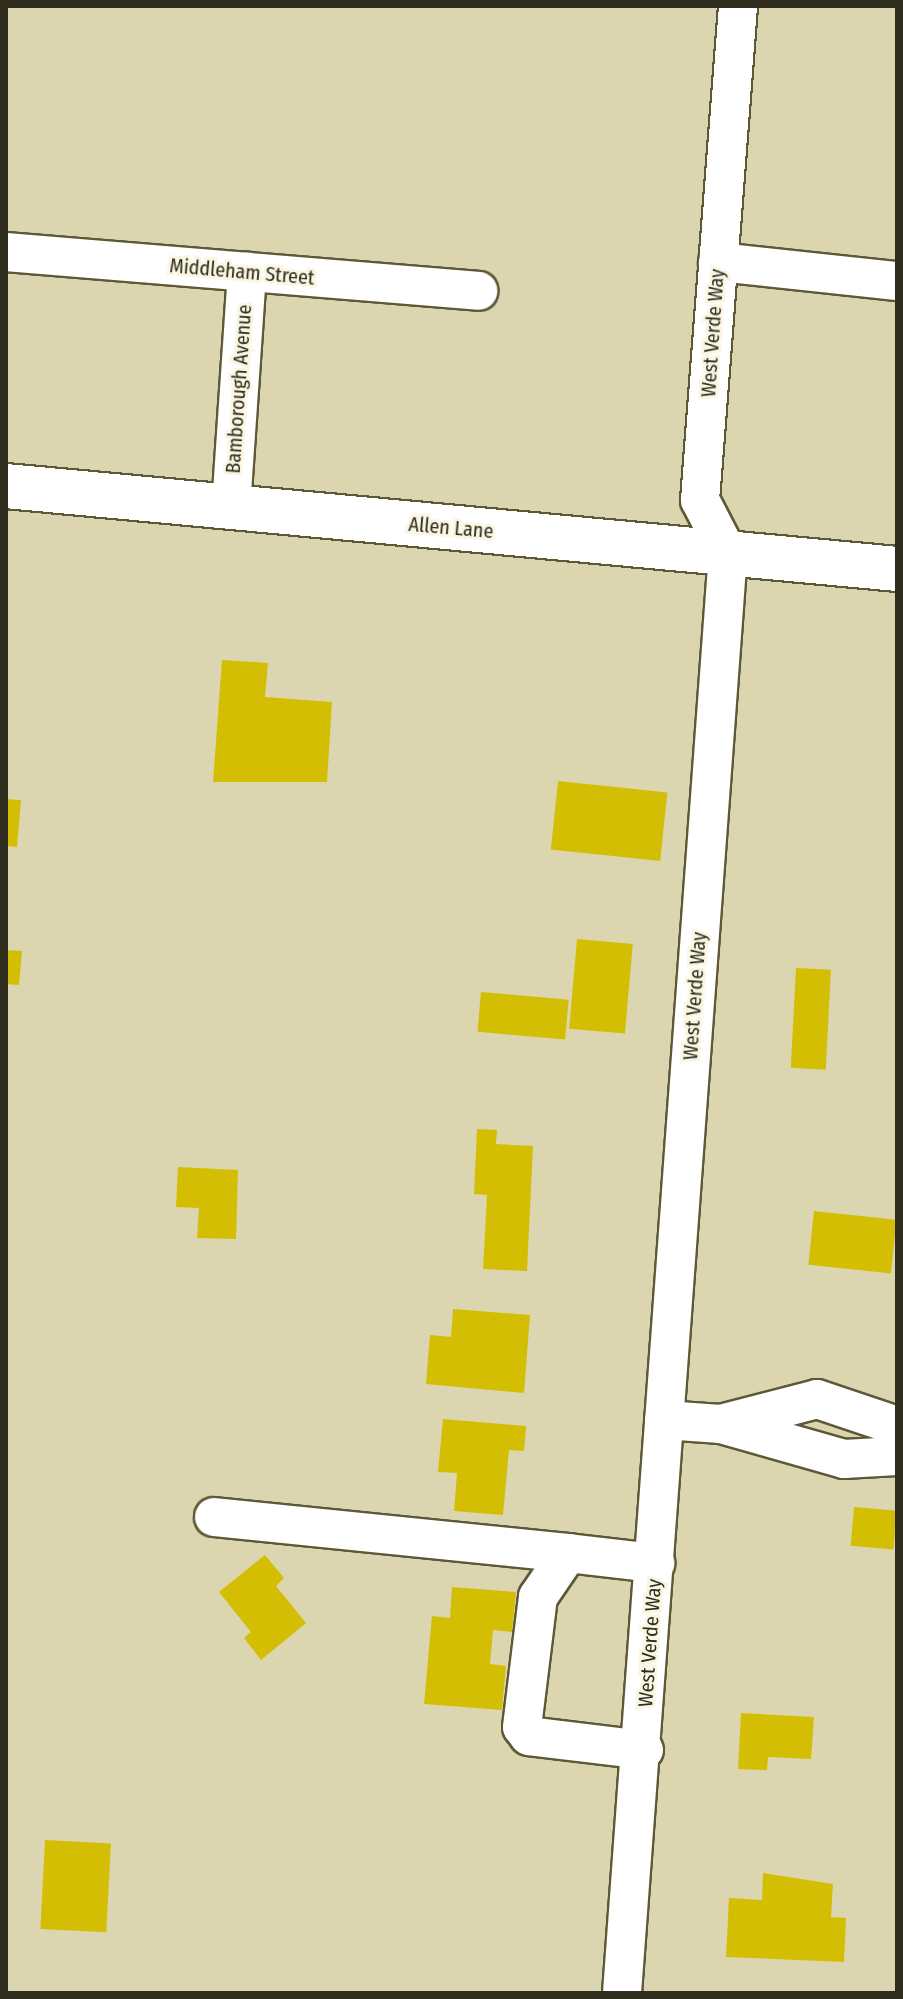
<!DOCTYPE html>
<html>
<head>
<meta charset="utf-8">
<style>
  body { margin:0 }
  #map { position:relative; width:903px; height:1999px; overflow:hidden; background:#dbd6b0; font-family:"Fira Sans Condensed",sans-serif }
  div>[style] { position:absolute }
  .building>* { inset:0; background:#d4be04; transform-origin:0 0 }
  .roads { filter:drop-shadow(2px 0 #5d5836) drop-shadow(-2px 0 #5d5836) drop-shadow(0 2px #5d5836) drop-shadow(0 -2px #5d5836) }
  .minor>* { height:38px; margin:-19px; padding:0 19px; transform-origin:19px; border-radius:19px; background:#fff }
  .major>* { height:44px; margin:-22px; padding:0 22px; transform-origin:22px; border-radius:22px; background:#fff }
  span { translate:-50% -50%; white-space:nowrap; text-align:center; line-height:1.15; -webkit-text-stroke:6px #f9f6e3; paint-order:stroke }
  .street-label { font-size:20px; color:#2e2c1d }
  .frame { position:absolute; inset:0; border:8px solid #2e2c1d; pointer-events:none }
</style>
</head>
<body>
<div id="map">
  <div class="building">
    <i style="clip-path:polygon(222px 660px,268px 663px,265px 697px,332px 702px,327px 782px,213px 782px)"></i>
    <i style="left:558px;top:781px;width:110px;height:69px;rotate:6deg"></i>
    <i style="clip-path:polygon(6px 799px,21px 800px,17px 847px,6px 846px)"></i>
    <i style="left:577px;top:939px;width:56px;height:90px;rotate:5deg"></i>
    <i style="clip-path:polygon(6px 950px,22px 951px,19px 985px,6px 984px)"></i>
    <i style="left:796px;top:968px;width:35px;height:100px;rotate:3deg"></i>
    <i style="left:481px;top:992px;width:88px;height:40px;rotate:5deg"></i>
    <i style="clip-path:polygon(477px 1129px,497px 1130px,496px 1144px,533px 1146px,527px 1271px,483px 1269px,487px 1195px,474px 1194px)"></i>
    <i style="clip-path:polygon(178px 1167px,238px 1170px,236px 1239px,197px 1238px,199px 1208px,176px 1207px)"></i>
    <i style="left:814px;top:1211px;width:83px;height:54px;rotate:6deg"></i>
    <i style="clip-path:polygon(453px 1309px,530px 1315px,524px 1393px,426px 1384px,430px 1335px,451px 1337px)"></i>
    <i style="clip-path:polygon(443px 1419px,526px 1426px,524px 1451px,509px 1450px,503px 1515px,454px 1511px,457px 1473px,438px 1472px)"></i>
    <i style="left:854px;top:1507px;width:43px;height:39px;rotate:5deg"></i>
    <i style="clip-path:polygon(265px 1555px,284px 1578px,276px 1586px,306px 1623px,261px 1660px,244px 1638px,251px 1632px,219px 1592px)"></i>
    <i style="clip-path:polygon(452px 1587px,516px 1592px,512px 1632px,493px 1630px,490px 1664px,506px 1666px,502px 1710px,424px 1704px,432px 1616px,450px 1618px)"></i>
    <i style="clip-path:polygon(741px 1713px,814px 1717px,811px 1759px,768px 1757px,767px 1770px,738px 1769px)"></i>
    <i style="left:45px;top:1840px;width:66px;height:89px;rotate:3deg"></i>
    <i style="clip-path:polygon(763px 1873px,833px 1884px,831px 1917px,846px 1918px,844px 1962px,726px 1957px,729px 1898px,762px 1900px)"></i>
  </div>
  <div class="roads">
    <div class="minor">
      <i style="left:6px;top:252px;width:474px;rotate:4.7deg"></i>
      <i style="left:718px;top:262px;width:180px;rotate:6.1deg"></i>
      <i style="left:231px;top:507px;width:236px;rotate:-86.1deg"></i>
      <i style="left:664px;top:1420px;width:57px;rotate:4deg"></i>
      <i style="left:721px;top:1424px;width:128px;rotate:15.9deg"></i>
      <i style="left:844px;top:1459px;width:53px;rotate:-3.2deg"></i>
      <i style="left:721px;top:1424px;width:99px;rotate:-14.6deg"></i>
      <i style="left:817px;top:1399px;width:84px;rotate:18.6deg"></i>
      <i style="left:214px;top:1517px;width:356px;rotate:5.8deg"></i>
      <i style="left:644px;top:1750px;width:116px;rotate:-173.1deg"></i>
      <i style="left:529px;top:1736px;width:11px;rotate:-128deg"></i>
      <i style="left:522px;top:1727px;width:131px;rotate:-83deg"></i>
      <i style="left:538px;top:1597px;width:53px;rotate:-55.7deg"></i>
      <i style="left:568px;top:1553px;width:88px;rotate:6.6deg"></i>
      <i style="left:622px;top:1993px;width:1443px;rotate:-85.79deg"></i>
      <i style="left:728px;top:554px;width:61px;rotate:-117.4deg"></i>
      <i style="left:700px;top:500px;width:495px;rotate:-85.6deg"></i>
    </div>
    <div class="major">
      <i style="left:6px;top:486px;width:895px;rotate:5.32deg"></i>
    </div>
  </div>
  <div class="street-label">
    <span style="left:242px;top:272px;rotate:5deg">Middleham Street</span>
    <span style="left:713px;top:333px;rotate:-86deg">West Verde Way</span>
    <span style="left:239px;top:389px;rotate:-86deg">Bamborough Avenue</span>
    <span style="left:451px;top:528px;rotate:5deg">Allen Lane</span>
    <span style="left:695px;top:996px;rotate:-86deg">West Verde Way</span>
    <span style="left:650px;top:1643px;rotate:-86deg">West Verde Way</span>
  </div>
  <div class="frame"></div>
</div>
</body>
</html>
